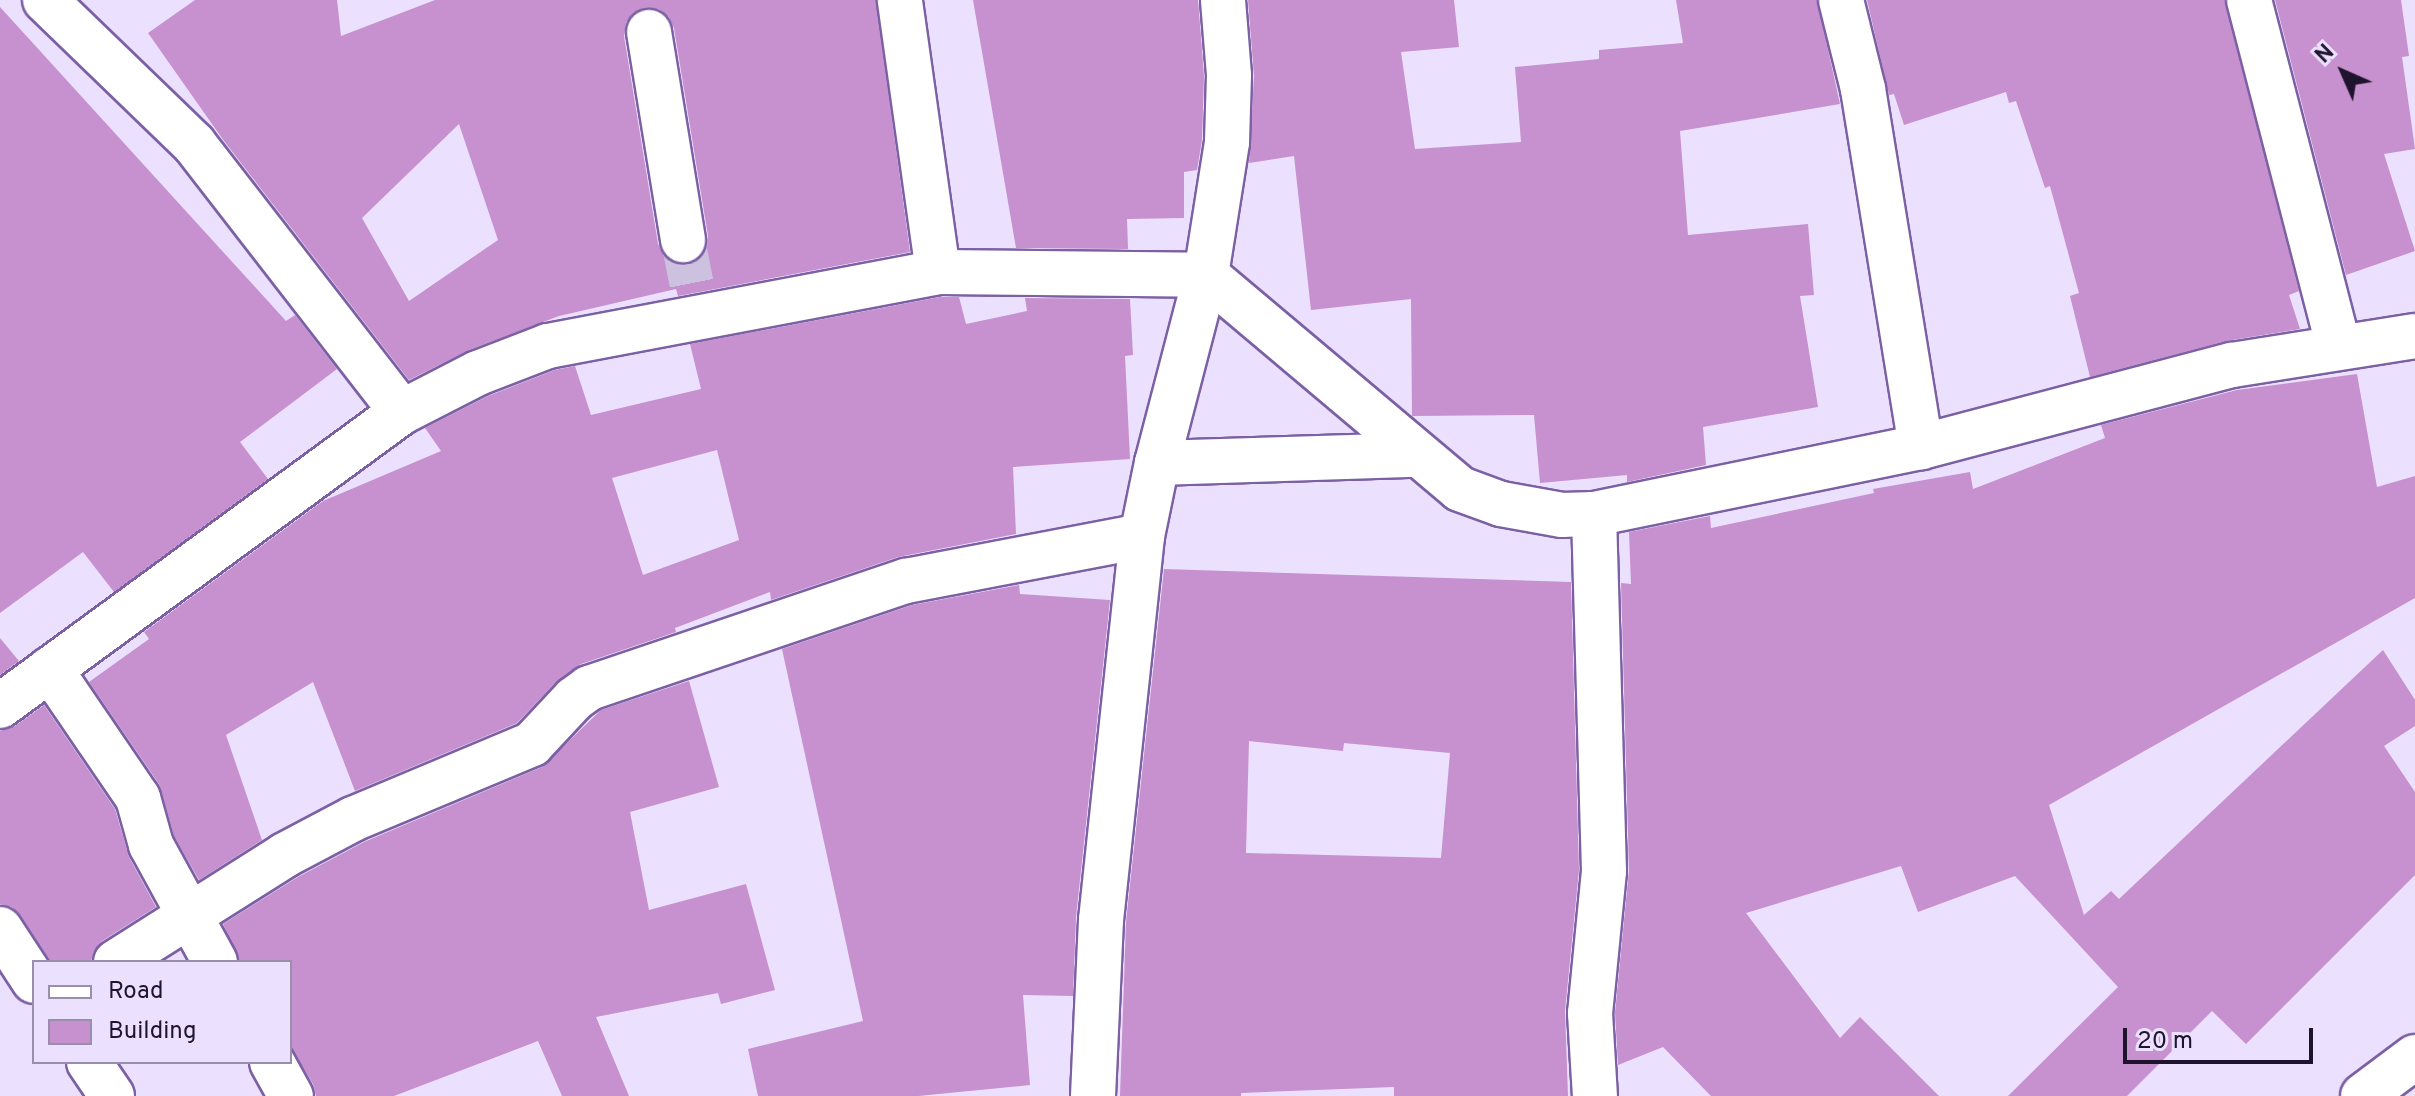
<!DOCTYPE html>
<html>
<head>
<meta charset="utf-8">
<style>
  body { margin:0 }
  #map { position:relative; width:2415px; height:1096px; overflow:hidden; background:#ebe0fe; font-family:Overpass,sans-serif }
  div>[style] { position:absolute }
  .building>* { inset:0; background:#c790ce }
  .minor-tunnel>* { height:44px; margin-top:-22px; transform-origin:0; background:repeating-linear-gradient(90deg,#ccc1df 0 44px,transparent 0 66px) }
  .roads { filter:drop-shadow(2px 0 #7c60a4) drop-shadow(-2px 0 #7c60a4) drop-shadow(0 2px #7c60a4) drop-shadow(0 -2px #7c60a4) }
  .minor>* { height:44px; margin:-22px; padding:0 22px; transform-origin:22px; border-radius:22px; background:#fff }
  span { translate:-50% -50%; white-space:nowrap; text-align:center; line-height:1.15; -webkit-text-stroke:7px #ebe0fe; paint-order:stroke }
  .legend { position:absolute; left:32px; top:960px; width:260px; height:104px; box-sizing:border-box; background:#ebe0fe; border:2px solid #998eab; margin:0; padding:10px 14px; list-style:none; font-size:24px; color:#1f132e }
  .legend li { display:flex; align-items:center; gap:16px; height:40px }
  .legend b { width:40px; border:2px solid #998eab }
  .north { position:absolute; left:2303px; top:32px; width:80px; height:80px; -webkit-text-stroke:6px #ebe0fe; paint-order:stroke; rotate:315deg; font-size:22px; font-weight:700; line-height:32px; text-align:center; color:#1f132e }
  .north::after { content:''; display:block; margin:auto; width:28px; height:36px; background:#1f132e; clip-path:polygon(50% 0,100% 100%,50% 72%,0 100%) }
  .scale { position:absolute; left:2123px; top:1028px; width:190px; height:36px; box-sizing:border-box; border:4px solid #1f132e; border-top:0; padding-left:10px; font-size:24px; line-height:28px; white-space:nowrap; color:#1f132e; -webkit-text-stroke:6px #ebe0fe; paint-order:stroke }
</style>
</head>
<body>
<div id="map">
  <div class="building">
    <i style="clip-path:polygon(evenodd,195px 0,337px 0,341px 36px,435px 0,876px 0,910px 252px,678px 296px,676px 289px,559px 316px,469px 350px,409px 380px,224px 141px,148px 33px,195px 0,644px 8px,659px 9px,669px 17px,674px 28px,708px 236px,707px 248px,699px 259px,686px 265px,673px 263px,664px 256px,658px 244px,624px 36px,626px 22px,633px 13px,644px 8px,195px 0,459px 124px,498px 240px,409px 301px,362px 218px,459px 124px)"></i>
    <i style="clip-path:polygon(973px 0,1198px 0,1204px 76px,1202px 140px,1197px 170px,1184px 172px,1184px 218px,1127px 219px,1128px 249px,1016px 248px)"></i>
    <i style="clip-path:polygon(1248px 0,1454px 0,1459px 47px,1401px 52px,1415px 149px,1521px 142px,1515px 67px,1599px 59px,1599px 50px,1683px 43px,1676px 0,1817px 0,1840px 104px,1680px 131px,1688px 235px,1808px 224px,1814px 295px,1800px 296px,1818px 407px,1703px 427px,1706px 465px,1627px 482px,1627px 475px,1540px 483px,1534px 415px,1412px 416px,1411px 299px,1311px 310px,1294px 156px,1249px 163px,1254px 76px)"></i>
    <i style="clip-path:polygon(1867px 0,2225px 0,2299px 291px,2289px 295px,2300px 329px,2226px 341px,2090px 377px,2070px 296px,2079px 293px,2050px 186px,2045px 188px,2016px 101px,2009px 103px,2006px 92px,1904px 125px,1894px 94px,1889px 95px)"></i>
    <i style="clip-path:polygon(2275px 0,2401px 0,2409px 56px,2402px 57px,2415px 149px,2384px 154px,2415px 251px,2346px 275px)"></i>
    <i style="clip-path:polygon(0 7px,286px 321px,295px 315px,337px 369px,240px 442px,268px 479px,114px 592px,83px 552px,0 613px)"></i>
    <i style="clip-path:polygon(evenodd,940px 297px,959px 297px,966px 324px,1027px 311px,1025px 298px,1130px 299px,1133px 355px,1125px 356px,1130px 459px,1013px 467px,1016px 534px,898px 557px,771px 600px,770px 592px,675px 628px,676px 632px,581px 664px,556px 682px,517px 723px,355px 791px,313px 682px,226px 735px,262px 840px,199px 880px,174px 836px,159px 784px,89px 682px,149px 639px,144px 632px,323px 501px,441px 451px,425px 428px,488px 396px,555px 370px,575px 366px,591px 415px,701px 389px,690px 344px,940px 297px,717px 450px,739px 540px,643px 575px,612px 478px,717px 450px)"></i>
    <i style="clip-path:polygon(2357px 374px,2377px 487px,2415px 476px,2415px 598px,2049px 805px,2084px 915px,2111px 891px,2119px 899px,2383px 650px,2415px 700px,2415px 726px,2384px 746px,2415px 792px,2415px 875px,2246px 1044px,2212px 1011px,2127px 1096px,2008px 1096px,2118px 987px,2015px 876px,1918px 912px,1901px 866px,1746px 913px,1840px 1038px,1860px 1017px,1939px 1096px,1711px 1096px,1663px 1047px,1618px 1065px,1615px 1013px,1629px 870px,1621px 583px,1631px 584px,1629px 532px,1710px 516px,1711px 528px,1874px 493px,1873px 489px,1970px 472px,1973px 489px,2105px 438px,2101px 425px,2237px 390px)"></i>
    <i style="clip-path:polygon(evenodd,1164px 569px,1571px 582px,1579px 870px,1565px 1011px,1568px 1096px,1394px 1096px,1394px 1087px,1241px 1093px,1241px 1096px,1120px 1096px,1126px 922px,1164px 569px,1249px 741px,1343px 751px,1344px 743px,1450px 753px,1441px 858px,1246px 853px,1249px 741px)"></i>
    <i style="clip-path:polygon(1019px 585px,1020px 594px,1110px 600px,1076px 917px,1073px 996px,1023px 995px,1030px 1085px,918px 1096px,758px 1096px,748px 1049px,863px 1021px,782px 649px,912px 605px)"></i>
    <i style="clip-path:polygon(0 638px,19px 661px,0 675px)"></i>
    <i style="clip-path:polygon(689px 681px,719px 787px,630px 812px,649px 910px,746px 884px,775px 990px,721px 1004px,718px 993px,596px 1017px,629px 1096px,562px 1096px,538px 1041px,394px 1096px,316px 1096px,313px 1084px,290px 1046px,290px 962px,240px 962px,223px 924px,298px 877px,364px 842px,542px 767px,601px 710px)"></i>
    <i style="clip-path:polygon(44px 705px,115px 809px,129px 857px,156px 907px,102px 941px,94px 951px,91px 962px,51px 962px,20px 915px,12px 907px,0 904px,0 731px,15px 726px)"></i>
  </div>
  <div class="minor-tunnel">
    <i style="left:683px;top:240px;width:47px;rotate:78.9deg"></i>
  </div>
  <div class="roads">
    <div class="minor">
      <i style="left:45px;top:0;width:207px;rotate:44deg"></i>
      <i style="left:194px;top:144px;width:339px;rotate:52.2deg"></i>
      <i style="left:1841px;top:0;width:92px;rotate:76.1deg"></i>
      <i style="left:1863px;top:89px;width:363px;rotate:80.8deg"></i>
      <i style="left:2249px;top:0;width:359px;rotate:75.5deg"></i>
      <i style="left:649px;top:32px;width:211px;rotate:80.7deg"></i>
      <i style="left:938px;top:272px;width:268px;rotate:0.6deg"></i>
      <i style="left:1206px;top:275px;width:332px;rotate:40.1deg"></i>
      <i style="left:1460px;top:489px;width:44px;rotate:20.1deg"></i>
      <i style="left:1501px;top:504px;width:62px;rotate:10.2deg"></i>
      <i style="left:1562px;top:515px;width:32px;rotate:-2deg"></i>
      <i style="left:1594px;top:514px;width:334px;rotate:-11.6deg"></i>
      <i style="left:1921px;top:447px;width:322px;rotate:-14.8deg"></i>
      <i style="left:2232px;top:365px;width:185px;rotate:-9deg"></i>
      <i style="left:1157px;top:463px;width:259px;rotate:-1.8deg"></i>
      <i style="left:1594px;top:514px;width:357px;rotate:88.4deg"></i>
      <i style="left:1604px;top:871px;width:143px;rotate:95.6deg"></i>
      <i style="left:1590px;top:1013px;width:83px;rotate:86.6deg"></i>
      <i style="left:50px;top:669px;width:156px;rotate:55.7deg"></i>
      <i style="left:138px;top:798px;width:49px;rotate:74.5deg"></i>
      <i style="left:151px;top:845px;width:133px;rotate:61.3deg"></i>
      <i style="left:0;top:706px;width:498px;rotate:-36.2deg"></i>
      <i style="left:402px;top:412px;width:85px;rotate:-27.2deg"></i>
      <i style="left:478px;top:373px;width:75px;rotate:-21.1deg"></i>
      <i style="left:548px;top:346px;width:397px;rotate:-10.7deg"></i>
      <i style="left:938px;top:272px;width:275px;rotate:-98deg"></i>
      <i style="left:0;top:929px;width:62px;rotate:56.8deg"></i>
      <i style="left:116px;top:962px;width:200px;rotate:-32.3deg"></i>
      <i style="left:285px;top:855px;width:77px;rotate:-27.9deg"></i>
      <i style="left:353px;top:819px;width:194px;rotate:-22.7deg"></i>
      <i style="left:532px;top:744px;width:62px;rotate:-47deg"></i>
      <i style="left:574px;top:699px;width:19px;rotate:-36deg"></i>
      <i style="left:589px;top:688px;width:335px;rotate:-18.7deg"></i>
      <i style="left:906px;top:581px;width:240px;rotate:-10.8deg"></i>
      <i style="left:89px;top:1062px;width:41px;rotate:55.9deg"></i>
      <i style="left:272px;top:1062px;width:39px;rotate:61deg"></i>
      <i style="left:1093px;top:1096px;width:176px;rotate:-87.4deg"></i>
      <i style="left:1101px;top:920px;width:386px;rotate:-83.9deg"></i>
      <i style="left:1142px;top:536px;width:75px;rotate:-78.4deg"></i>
      <i style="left:1157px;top:463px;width:194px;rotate:-75.4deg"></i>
      <i style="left:1206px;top:275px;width:135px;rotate:-81deg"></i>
      <i style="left:1227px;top:142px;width:67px;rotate:-88.3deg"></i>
      <i style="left:1229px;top:75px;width:75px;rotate:-94.6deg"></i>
      <i style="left:2363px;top:1096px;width:65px;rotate:-36.9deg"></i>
    </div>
  </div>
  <ul class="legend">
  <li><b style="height:10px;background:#fff"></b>Road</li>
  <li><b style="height:22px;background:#c790ce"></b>Building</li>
  </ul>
  <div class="north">N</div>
  <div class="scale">20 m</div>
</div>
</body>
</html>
